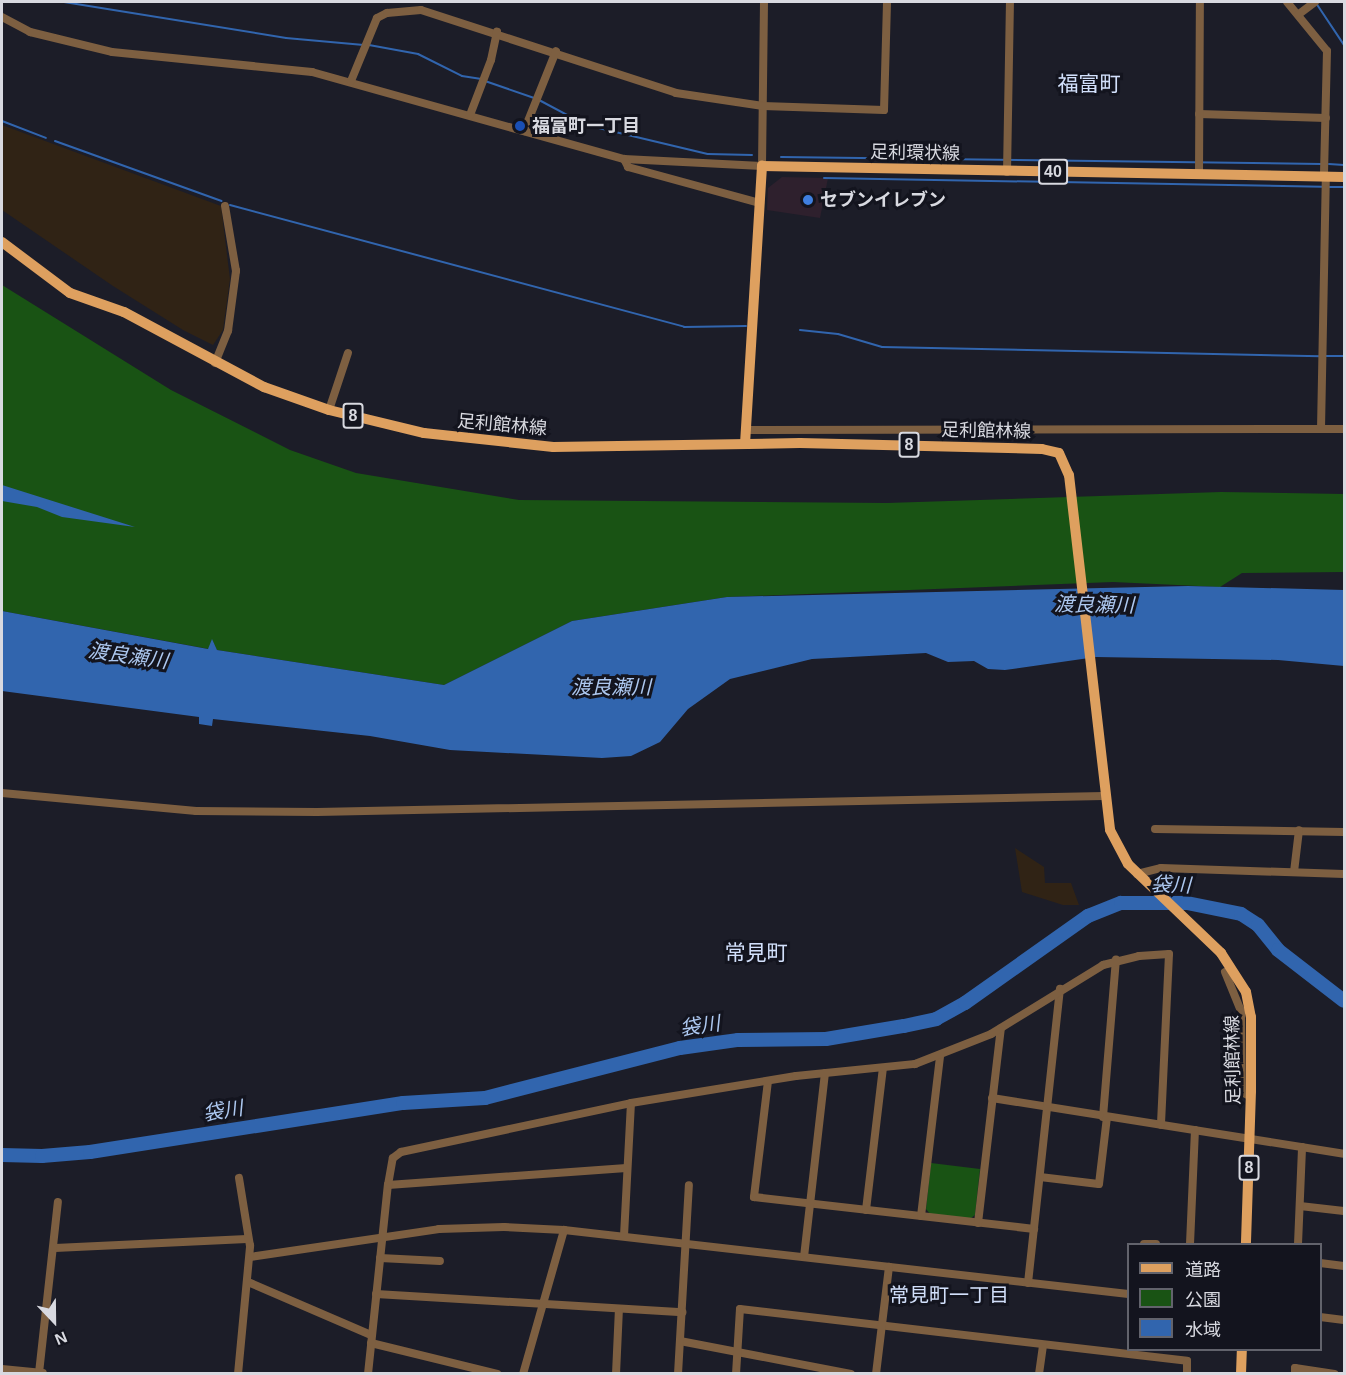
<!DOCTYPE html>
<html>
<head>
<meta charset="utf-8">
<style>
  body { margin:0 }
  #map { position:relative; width:1346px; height:1375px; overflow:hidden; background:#1c1d28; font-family:Helvetica,"Noto Sans JP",sans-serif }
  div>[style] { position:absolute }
  .commercial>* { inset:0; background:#2e202d }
  .industrial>* { inset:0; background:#302315 }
  .green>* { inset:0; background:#195314 }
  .water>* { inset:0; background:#3165ae }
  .stream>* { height:2px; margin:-1px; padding:0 1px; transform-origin:1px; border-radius:1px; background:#3165ae }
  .river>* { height:14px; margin:-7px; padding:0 7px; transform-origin:7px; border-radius:7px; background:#3165ae }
  .minor>* { height:8px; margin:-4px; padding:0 4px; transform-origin:4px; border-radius:4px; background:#7d5f41 }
  .major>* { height:10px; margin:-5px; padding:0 5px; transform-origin:5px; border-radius:5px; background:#dea05f }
  .dots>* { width:16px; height:16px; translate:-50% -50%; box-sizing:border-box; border:3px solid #13141e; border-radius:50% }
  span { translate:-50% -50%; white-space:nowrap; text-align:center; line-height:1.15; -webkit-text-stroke:6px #13141e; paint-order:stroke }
  .shield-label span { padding:2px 4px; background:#13141e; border:2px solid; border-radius:4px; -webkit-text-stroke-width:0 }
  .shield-label { font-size:16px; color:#d8d9e0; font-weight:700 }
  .poi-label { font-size:18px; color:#d8d9e0; font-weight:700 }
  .left { translate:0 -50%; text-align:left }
  .street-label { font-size:18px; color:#d8d9e0 }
  .water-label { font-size:20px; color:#adc8f0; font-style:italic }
  .neighbourhood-label { font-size:20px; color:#d2e0fb }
  .quarter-label { font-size:21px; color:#d2e0fb }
  .frame { position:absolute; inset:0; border:3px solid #d8d9e0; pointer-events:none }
  .legend { position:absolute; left:1127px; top:1243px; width:195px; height:108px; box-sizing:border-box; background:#13141e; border:2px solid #62636c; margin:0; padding:8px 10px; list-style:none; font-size:18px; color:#d8d9e0 }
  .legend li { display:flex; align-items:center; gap:12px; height:30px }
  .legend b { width:30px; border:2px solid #62636c }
  .north { position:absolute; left:24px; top:1291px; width:60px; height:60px; -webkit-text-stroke:4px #13141e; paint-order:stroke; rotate:158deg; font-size:16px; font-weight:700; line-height:24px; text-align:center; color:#d8d9e0 }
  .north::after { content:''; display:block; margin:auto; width:21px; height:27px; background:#d8d9e0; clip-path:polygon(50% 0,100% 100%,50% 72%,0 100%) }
</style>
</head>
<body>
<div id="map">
  <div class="commercial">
    <i style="clip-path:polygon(782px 177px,828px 178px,820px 218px,767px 210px,768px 188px)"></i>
  </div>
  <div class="industrial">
    <i style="clip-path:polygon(2px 125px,221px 206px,230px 279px,223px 330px,213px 345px,183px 330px,113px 286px,2px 210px)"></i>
    <i style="clip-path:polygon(1015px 848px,1044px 867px,1045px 883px,1071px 883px,1079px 905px,1063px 905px,1022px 892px)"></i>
  </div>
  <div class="green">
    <i style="clip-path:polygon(2px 285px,171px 390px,290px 450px,356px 473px,519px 500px,887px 503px,1221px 492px,1344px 494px,1344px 572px,1242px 573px,1220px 587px,1113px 582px,727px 597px,572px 621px,444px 685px,217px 650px,212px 640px,209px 649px,2px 611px)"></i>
    <i style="clip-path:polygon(931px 1163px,980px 1169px,975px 1215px,970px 1219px,931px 1215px,926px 1209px)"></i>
  </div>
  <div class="water">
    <i style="clip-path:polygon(2px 485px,135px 527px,62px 517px,37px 507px,2px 501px)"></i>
    <i style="clip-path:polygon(1188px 586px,1344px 590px,1344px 666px,1278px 660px,1096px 657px,1005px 670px,988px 669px,974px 661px,948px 662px,926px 653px,812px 659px,730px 679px,688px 709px,660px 742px,631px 756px,602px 758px,450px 750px,370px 736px,213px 719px,212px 726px,199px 724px,199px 717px,2px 691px,2px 611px,208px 649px,212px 639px,217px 650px,444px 685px,572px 621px,727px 597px)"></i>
  </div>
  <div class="stream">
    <i style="left:64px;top:2px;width:225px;rotate:9.2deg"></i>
    <i style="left:286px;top:38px;width:78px;rotate:5.1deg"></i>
    <i style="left:1316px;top:3px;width:50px;rotate:56.3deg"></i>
    <i style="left:369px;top:45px;width:50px;rotate:10.4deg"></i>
    <i style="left:418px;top:54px;width:49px;rotate:26.6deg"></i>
    <i style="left:462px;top:76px;width:18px;rotate:9deg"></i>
    <i style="left:485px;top:81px;width:52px;rotate:19.1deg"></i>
    <i style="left:539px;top:100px;width:53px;rotate:28deg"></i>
    <i style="left:586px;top:125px;width:125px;rotate:13.4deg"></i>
    <i style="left:708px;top:154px;width:44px;rotate:1.3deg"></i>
    <i style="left:2px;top:121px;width:47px;rotate:21.1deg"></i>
    <i style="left:55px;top:141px;width:177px;rotate:19.8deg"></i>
    <i style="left:781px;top:157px;width:540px;rotate:0.74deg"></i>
    <i style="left:1329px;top:164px;width:15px;rotate:4deg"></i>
    <i style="left:824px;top:178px;width:498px;rotate:1deg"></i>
    <i style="left:1329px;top:187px;width:15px"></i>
    <i style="left:230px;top:205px;width:470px;rotate:15deg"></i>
    <i style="left:684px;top:327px;width:62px;rotate:-0.9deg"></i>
    <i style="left:800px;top:330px;width:38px;rotate:6deg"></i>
    <i style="left:838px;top:334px;width:46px;rotate:16.5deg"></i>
    <i style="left:882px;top:347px;width:439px;rotate:1.2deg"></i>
    <i style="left:1326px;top:356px;width:18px"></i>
  </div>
  <div class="river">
    <i style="left:2px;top:1155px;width:40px;rotate:1.4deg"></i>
    <i style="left:42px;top:1156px;width:48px;rotate:-4.8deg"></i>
    <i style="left:90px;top:1152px;width:317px;rotate:-8.9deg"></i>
    <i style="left:403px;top:1103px;width:82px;rotate:-3.5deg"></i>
    <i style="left:485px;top:1098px;width:201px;rotate:-14.4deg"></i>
    <i style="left:680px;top:1048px;width:59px;rotate:-7.9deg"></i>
    <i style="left:738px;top:1040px;width:88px;rotate:-0.7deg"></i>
    <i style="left:826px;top:1039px;width:79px;rotate:-9.5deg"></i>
    <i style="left:904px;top:1026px;width:33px;rotate:-12deg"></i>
    <i style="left:936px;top:1019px;width:33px;rotate:-29deg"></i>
    <i style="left:965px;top:1003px;width:151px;rotate:-35.3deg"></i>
    <i style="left:1088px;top:916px;width:35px;rotate:-22deg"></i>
    <i style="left:1121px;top:903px;width:66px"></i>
    <i style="left:1187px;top:903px;width:55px;rotate:11.5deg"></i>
    <i style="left:1241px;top:914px;width:20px;rotate:33deg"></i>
    <i style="left:1258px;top:925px;width:32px;rotate:51deg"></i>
    <i style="left:1278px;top:950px;width:83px;rotate:37.7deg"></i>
  </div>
  <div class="minor">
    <i style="left:1287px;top:2px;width:63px;rotate:50.8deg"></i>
    <i style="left:1327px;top:51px;width:125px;rotate:91.4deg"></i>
    <i style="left:1299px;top:14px;width:20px;rotate:-37deg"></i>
    <i style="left:2px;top:17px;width:32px;rotate:28deg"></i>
    <i style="left:30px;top:32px;width:84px;rotate:13.7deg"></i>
    <i style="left:112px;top:52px;width:201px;rotate:5.7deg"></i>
    <i style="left:312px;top:72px;width:324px;rotate:15.6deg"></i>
    <i style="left:624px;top:159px;width:138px;rotate:2.9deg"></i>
    <i style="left:762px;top:166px;width:164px;rotate:-89.3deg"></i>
    <i style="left:351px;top:81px;width:68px;rotate:-67.6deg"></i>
    <i style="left:377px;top:18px;width:11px;rotate:-27deg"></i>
    <i style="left:387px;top:13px;width:34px;rotate:-5deg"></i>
    <i style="left:421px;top:10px;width:268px;rotate:18deg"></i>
    <i style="left:676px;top:93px;width:88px;rotate:8.5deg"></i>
    <i style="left:763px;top:106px;width:121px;rotate:1.9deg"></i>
    <i style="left:884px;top:110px;width:108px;rotate:-88.4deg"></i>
    <i style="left:1199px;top:114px;width:127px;rotate:1.8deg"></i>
    <i style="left:470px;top:115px;width:59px;rotate:-69.1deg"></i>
    <i style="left:491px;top:60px;width:29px;rotate:-78deg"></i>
    <i style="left:524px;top:131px;width:86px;rotate:-68.2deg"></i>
    <i style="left:624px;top:159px;width:9px;rotate:63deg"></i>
    <i style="left:628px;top:167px;width:137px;rotate:15.3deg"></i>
    <i style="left:1007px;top:172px;width:170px;rotate:-89deg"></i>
    <i style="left:1199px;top:174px;width:172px;rotate:-89.7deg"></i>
    <i style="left:215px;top:363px;width:35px;rotate:-68deg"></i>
    <i style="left:228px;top:331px;width:61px;rotate:-82.4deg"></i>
    <i style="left:236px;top:271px;width:66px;rotate:-99.6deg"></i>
    <i style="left:329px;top:410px;width:60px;rotate:-71.6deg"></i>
    <i style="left:1321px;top:429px;width:253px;rotate:-88.9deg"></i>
    <i style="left:746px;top:430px;width:598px;rotate:-0.1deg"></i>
    <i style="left:2px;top:793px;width:195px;rotate:5.3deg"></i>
    <i style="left:196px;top:811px;width:121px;rotate:0.5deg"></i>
    <i style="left:317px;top:812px;width:787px;rotate:-1.16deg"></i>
    <i style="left:1155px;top:829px;width:189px;rotate:0.9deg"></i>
    <i style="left:1294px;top:872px;width:42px;rotate:-83.2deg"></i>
    <i style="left:1137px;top:874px;width:25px;rotate:-14deg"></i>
    <i style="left:1161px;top:868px;width:183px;rotate:1.9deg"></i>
    <i style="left:1225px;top:972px;width:42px;rotate:67.7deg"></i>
    <i style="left:1241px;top:1011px;width:81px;rotate:89.3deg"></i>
    <i style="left:1242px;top:1092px;width:10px;rotate:29deg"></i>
    <i style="left:768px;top:1081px;width:117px;rotate:96.9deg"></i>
    <i style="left:754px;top:1197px;width:282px;rotate:6.5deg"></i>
    <i style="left:992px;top:1098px;width:356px;rotate:9deg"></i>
    <i style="left:1103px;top:1117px;width:158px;rotate:-85.3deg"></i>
    <i style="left:1040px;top:1177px;width:59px;rotate:6.8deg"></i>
    <i style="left:1099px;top:1184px;width:67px;rotate:-83.2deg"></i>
    <i style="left:388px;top:1185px;width:239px;rotate:-4.1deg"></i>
    <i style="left:1300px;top:1206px;width:44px;rotate:6.5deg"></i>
    <i style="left:866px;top:1210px;width:143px;rotate:-83.2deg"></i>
    <i style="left:921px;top:1216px;width:161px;rotate:-83.2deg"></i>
    <i style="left:978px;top:1223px;width:196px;rotate:-83.3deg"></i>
    <i style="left:624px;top:1236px;width:133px;rotate:-87deg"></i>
    <i style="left:1144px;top:1244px;width:12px"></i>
    <i style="left:1190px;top:1244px;width:114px;rotate:-87.5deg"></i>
    <i style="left:1298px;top:1244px;width:97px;rotate:-87.6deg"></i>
    <i style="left:55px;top:1248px;width:192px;rotate:-2.7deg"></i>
    <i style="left:250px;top:1257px;width:191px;rotate:-8.4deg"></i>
    <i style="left:439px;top:1229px;width:65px;rotate:-1.8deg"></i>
    <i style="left:504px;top:1227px;width:60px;rotate:2.9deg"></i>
    <i style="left:564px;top:1230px;width:568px;rotate:6.47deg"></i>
    <i style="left:804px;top:1257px;width:185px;rotate:-83.5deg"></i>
    <i style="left:380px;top:1258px;width:60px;rotate:2.9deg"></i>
    <i style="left:1320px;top:1263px;width:24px;rotate:7deg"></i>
    <i style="left:248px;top:1282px;width:132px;rotate:23.3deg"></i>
    <i style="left:1028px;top:1283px;width:296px;rotate:-83.8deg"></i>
    <i style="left:376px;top:1294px;width:307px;rotate:3.4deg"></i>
    <i style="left:1320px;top:1317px;width:24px;rotate:7deg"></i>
    <i style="left:680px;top:1341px;width:174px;rotate:10.9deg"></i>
    <i style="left:371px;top:1343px;width:130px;rotate:13.8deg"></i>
    <i style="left:2px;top:1369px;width:41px;rotate:5.6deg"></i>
    <i style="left:39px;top:1373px;width:172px;rotate:-83.7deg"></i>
    <i style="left:238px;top:1374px;width:129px;rotate:-84.6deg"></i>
    <i style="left:250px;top:1246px;width:69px;rotate:-99.2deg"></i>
    <i style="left:368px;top:1374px;width:190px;rotate:-84deg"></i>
    <i style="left:388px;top:1185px;width:27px;rotate:-80deg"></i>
    <i style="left:393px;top:1158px;width:10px;rotate:-37deg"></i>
    <i style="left:401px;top:1152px;width:235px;rotate:-12deg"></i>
    <i style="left:631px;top:1103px;width:167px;rotate:-9.3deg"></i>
    <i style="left:796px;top:1076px;width:120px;rotate:-5.8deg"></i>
    <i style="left:915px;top:1064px;width:82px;rotate:-21.5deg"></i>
    <i style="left:991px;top:1034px;width:132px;rotate:-31.6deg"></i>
    <i style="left:1103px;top:965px;width:37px;rotate:-14deg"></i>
    <i style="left:1139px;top:956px;width:30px;rotate:-4deg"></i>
    <i style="left:1169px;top:954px;width:171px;rotate:92.7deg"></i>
    <i style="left:523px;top:1374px;width:150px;rotate:-74.1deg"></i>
    <i style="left:616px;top:1374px;width:65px;rotate:-87.4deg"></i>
    <i style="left:678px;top:1374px;width:189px;rotate:-86.7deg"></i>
    <i style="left:736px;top:1374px;width:65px;rotate:-86.5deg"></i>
    <i style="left:740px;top:1309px;width:450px;rotate:6.6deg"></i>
    <i style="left:1187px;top:1361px;width:13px;rotate:90deg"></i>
    <i style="left:876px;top:1374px;width:108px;rotate:-83.1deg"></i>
    <i style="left:1039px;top:1374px;width:29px;rotate:-82deg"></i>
    <i style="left:1295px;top:1374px;width:6px;rotate:-90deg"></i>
    <i style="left:1295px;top:1368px;width:40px;rotate:8.5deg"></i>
  </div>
  <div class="major">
    <i style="left:2px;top:242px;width:85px;rotate:36.9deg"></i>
    <i style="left:70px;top:293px;width:57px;rotate:19.4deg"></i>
    <i style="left:124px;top:312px;width:159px;rotate:28.2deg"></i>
    <i style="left:264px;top:387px;width:69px;rotate:19.5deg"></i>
    <i style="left:329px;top:410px;width:98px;rotate:13.6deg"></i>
    <i style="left:424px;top:433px;width:130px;rotate:6.2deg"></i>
    <i style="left:553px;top:447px;width:247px;rotate:-0.9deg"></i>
    <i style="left:800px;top:443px;width:242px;rotate:1.4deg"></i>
    <i style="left:1042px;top:449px;width:17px;rotate:13deg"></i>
    <i style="left:1059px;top:453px;width:24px;rotate:66deg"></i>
    <i style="left:1069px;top:475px;width:357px;rotate:83.4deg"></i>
    <i style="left:1110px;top:830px;width:38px;rotate:62deg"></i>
    <i style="left:1128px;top:864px;width:129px;rotate:43.7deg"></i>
    <i style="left:1221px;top:953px;width:46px;rotate:57.3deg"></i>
    <i style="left:1246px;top:992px;width:25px;rotate:79deg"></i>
    <i style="left:1251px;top:1017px;width:74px;rotate:90deg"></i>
    <i style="left:1251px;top:1091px;width:153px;rotate:91.9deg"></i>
    <i style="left:745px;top:444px;width:279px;rotate:-86.5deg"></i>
    <i style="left:762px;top:166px;width:582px;rotate:1.08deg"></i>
    <i style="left:1241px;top:1374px;width:24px;rotate:-88deg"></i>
  </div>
  <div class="dots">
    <i style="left:520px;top:126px;background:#1a4fb4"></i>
    <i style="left:808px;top:200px;background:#3f7fe0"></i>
  </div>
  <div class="shield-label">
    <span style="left:1053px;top:172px">40</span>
    <span style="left:353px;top:416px">8</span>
    <span style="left:909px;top:445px">8</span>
    <span style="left:1249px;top:1168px">8</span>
  </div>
  <div class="poi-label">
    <span class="left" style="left:532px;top:126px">福富町一丁目</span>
    <span class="left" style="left:820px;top:200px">セブンイレブン</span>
  </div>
  <div class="street-label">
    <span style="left:915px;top:153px;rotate:1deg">足利環状線</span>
    <span style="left:502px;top:425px;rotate:5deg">足利館林線</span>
    <span style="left:986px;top:431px;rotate:1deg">足利館林線</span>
    <span style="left:1233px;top:1060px;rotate:-91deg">足利館林線</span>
  </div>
  <div class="water-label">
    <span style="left:1094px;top:605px;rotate:1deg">渡良瀬川</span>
    <span style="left:128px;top:656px;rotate:8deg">渡良瀬川</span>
    <span style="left:611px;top:687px">渡良瀬川</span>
    <span style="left:1171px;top:885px;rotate:2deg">袋川</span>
    <span style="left:700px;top:1026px;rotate:-8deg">袋川</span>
    <span style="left:223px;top:1111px;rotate:-9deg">袋川</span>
  </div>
  <div class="neighbourhood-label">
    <span style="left:949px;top:1295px">常見町一丁目</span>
  </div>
  <div class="quarter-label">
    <span style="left:1089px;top:84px">福富町</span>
    <span style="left:756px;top:953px">常見町</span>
  </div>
  <div class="frame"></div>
  <ul class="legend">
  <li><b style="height:8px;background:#dea05f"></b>道路</li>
  <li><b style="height:16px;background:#195314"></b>公園</li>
  <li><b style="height:16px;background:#3165ae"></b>水域</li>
  </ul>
  <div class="north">N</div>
</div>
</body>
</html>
